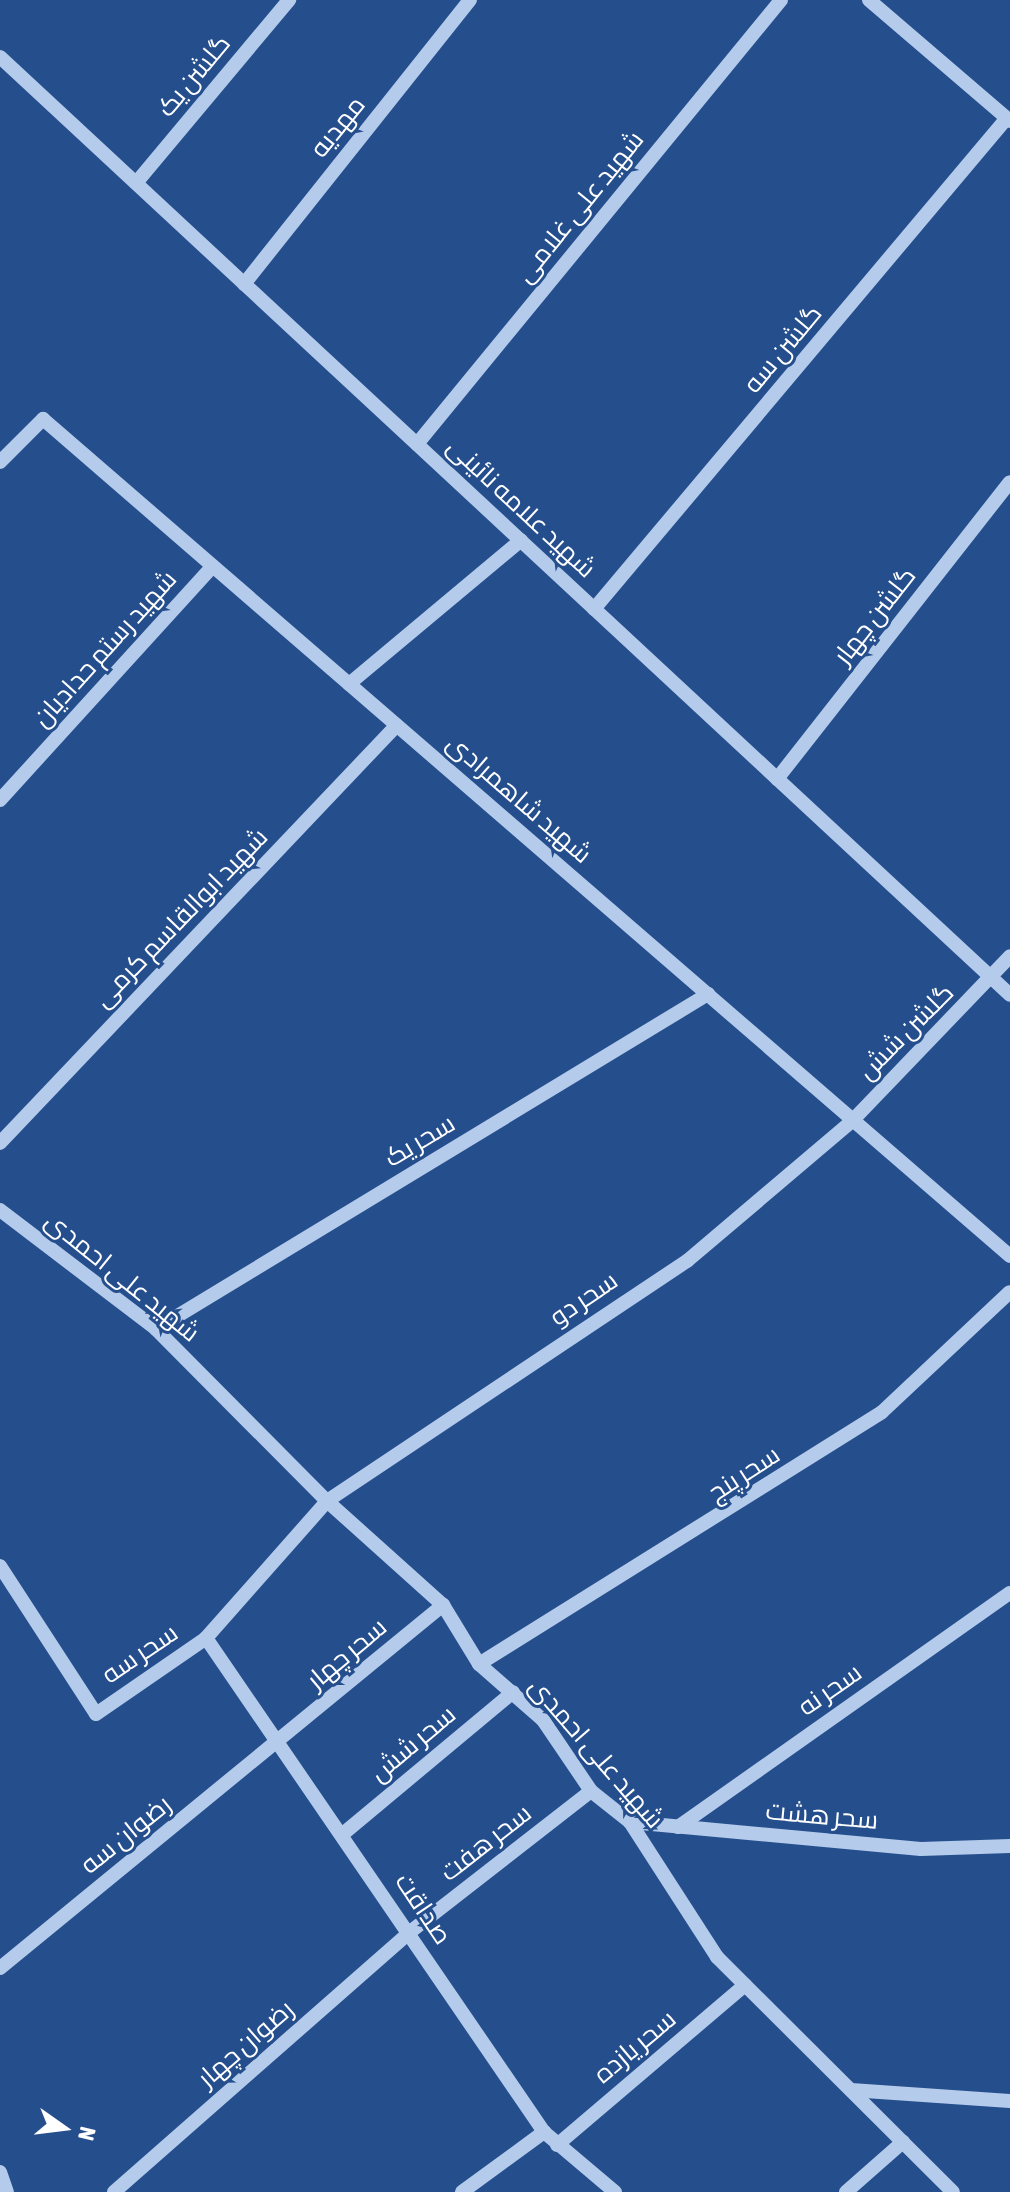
<!DOCTYPE html>
<html>
<head>
<meta charset="utf-8">
<style>
  body { margin:0 }
  #map { position:relative; width:1010px; height:2192px; overflow:hidden; background:#254e8d; font-family:"Asap Condensed",Cairo,sans-serif }
  div>[style] { position:absolute }
  .minor>* { height:14px; margin:-7px; padding:0 7px; transform-origin:7px; border-radius:7px; background:#b4cbeb }
  span { translate:-50% -50%; white-space:nowrap; text-align:center; line-height:1.15; -webkit-text-stroke:6px #254e8d; paint-order:stroke }
  .street-label { font-size:26px; color:#fff }
  .north { position:absolute; left:24px; top:2088px; width:80px; height:80px; -webkit-text-stroke:6px #254e8d; paint-order:stroke; rotate:104deg; font-size:22px; font-weight:700; line-height:32px; text-align:center; color:#fff }
  .north::after { content:''; display:block; margin:auto; width:28px; height:36px; background:#fff; clip-path:polygon(50% 0,100% 100%,50% 72%,0 100%) }
</style>
</head>
<body>
<div id="map">
  <div class="minor">
    <i style="left:869px;top:0;width:186px;rotate:40.6deg"></i>
    <i style="left:0;top:57px;width:1378px;rotate:42.88deg"></i>
    <i style="left:136px;top:183px;width:239px;rotate:-50.1deg"></i>
    <i style="left:244px;top:284px;width:363px;rotate:-51.5deg"></i>
    <i style="left:417px;top:444px;width:574px;rotate:-50.65deg"></i>
    <i style="left:0;top:462px;width:61px;rotate:-45deg"></i>
    <i style="left:43px;top:419px;width:1279px;rotate:40.88deg"></i>
    <i style="left:594px;top:609px;width:640px;rotate:-49.94deg"></i>
    <i style="left:349px;top:684px;width:224px;rotate:-39.9deg"></i>
    <i style="left:777px;top:779px;width:377px;rotate:-51.9deg"></i>
    <i style="left:0;top:800px;width:316px;rotate:-47.7deg"></i>
    <i style="left:0;top:1143px;width:576px;rotate:-46.48deg"></i>
    <i style="left:0;top:1210px;width:196px;rotate:37.3deg"></i>
    <i style="left:156px;top:1329px;width:243px;rotate:45.2deg"></i>
    <i style="left:327px;top:1501px;width:156px;rotate:41.9deg"></i>
    <i style="left:443px;top:1605px;width:69px;rotate:58.6deg"></i>
    <i style="left:479px;top:1664px;width:85px;rotate:41.2deg"></i>
    <i style="left:543px;top:1720px;width:86px;rotate:55.9deg"></i>
    <i style="left:591px;top:1791px;width:50px;rotate:38.5deg"></i>
    <i style="left:630px;top:1822px;width:161px;rotate:57.2deg"></i>
    <i style="left:717px;top:1957px;width:333px;rotate:44.9deg"></i>
    <i style="left:156px;top:1329px;width:646px;rotate:-31.25deg"></i>
    <i style="left:0;top:1566px;width:176px;rotate:57deg"></i>
    <i style="left:96px;top:1714px;width:134px;rotate:-34.6deg"></i>
    <i style="left:206px;top:1638px;width:183px;rotate:-48.5deg"></i>
    <i style="left:327px;top:1501px;width:433px;rotate:-33.7deg"></i>
    <i style="left:687px;top:1261px;width:218px;rotate:-40.3deg"></i>
    <i style="left:853px;top:1120px;width:227px;rotate:-46.2deg"></i>
    <i style="left:206px;top:1638px;width:599px;rotate:55.62deg"></i>
    <i style="left:544px;top:2132px;width:93px;rotate:40.2deg"></i>
    <i style="left:479px;top:1664px;width:475px;rotate:-32deg"></i>
    <i style="left:882px;top:1412px;width:175px;rotate:-43.2deg"></i>
    <i style="left:630px;top:1822px;width:292px;rotate:5.3deg"></i>
    <i style="left:921px;top:1849px;width:89px;rotate:-1.9deg"></i>
    <i style="left:678px;top:1827px;width:406px;rotate:-35.2deg"></i>
    <i style="left:344px;top:1833px;width:220px;rotate:-39.8deg"></i>
    <i style="left:0;top:1968px;width:573px;rotate:-39.33deg"></i>
    <i style="left:851px;top:2090px;width:159px;rotate:4deg"></i>
    <i style="left:557px;top:2145px;width:247px;rotate:-40.4deg"></i>
    <i style="left:0;top:2172px;width:21px;rotate:71deg"></i>
    <i style="left:114px;top:2192px;width:394px;rotate:-41.3deg"></i>
    <i style="left:410px;top:1932px;width:229px;rotate:-37.9deg"></i>
    <i style="left:462px;top:2192px;width:102px;rotate:-36.2deg"></i>
    <i style="left:846px;top:2192px;width:76px;rotate:-41.3deg"></i>
  </div>
  <div class="street-label">
    <span style="left:194px;top:76px;rotate:-50deg">گلشن یک</span>
    <span style="left:338px;top:127px;rotate:-51deg">مهدیه</span>
    <span style="left:580px;top:207px;rotate:-51deg">شهید علی غلامی</span>
    <span style="left:783px;top:349px;rotate:-50deg">گلشن سه</span>
    <span style="left:521px;top:508px;rotate:43deg">شهید علامه‌ نائینی</span>
    <span style="left:875px;top:616px;rotate:-52deg">گلشن چهار</span>
    <span style="left:105px;top:649px;rotate:-48deg">شهید رستم حدادیان</span>
    <span style="left:519px;top:799px;rotate:41deg">شهید شاهمرادی</span>
    <span style="left:181px;top:918px;rotate:-46deg">شهید ابوالقاسم کرمی</span>
    <span style="left:906px;top:1032px;rotate:-45deg">گلشن شش</span>
    <span style="left:420px;top:1141px;rotate:-31deg">سحر یک</span>
    <span style="left:122px;top:1277px;rotate:39deg">شهید علی احمدی</span>
    <span style="left:584px;top:1299px;rotate:-34deg">سحر دو</span>
    <span style="left:744px;top:1474px;rotate:-33deg">سحر پنج</span>
    <span style="left:140px;top:1654px;rotate:-34deg">سحر سه</span>
    <span style="left:347px;top:1654px;rotate:-40deg">سحر چهار</span>
    <span style="left:830px;top:1690px;rotate:-35deg">سحر نه</span>
    <span style="left:413px;top:1744px;rotate:-40deg">سحر شش</span>
    <span style="left:596px;top:1753px;rotate:49deg">شهید علی احمدی</span>
    <span style="left:822px;top:1816px;rotate:5deg">سحر هشت</span>
    <span style="left:126px;top:1835px;rotate:-39deg">رضوان سه</span>
    <span style="left:486px;top:1843px;rotate:-38deg">سحر هفت</span>
    <span style="left:423px;top:1909px;rotate:56deg">صداقت</span>
    <span style="left:246px;top:2044px;rotate:-41deg">رضوان چهار</span>
    <span style="left:635px;top:2047px;rotate:-40deg">سحر یازده</span>
  </div>
  <div class="north">N</div>
</div>
</body>
</html>
